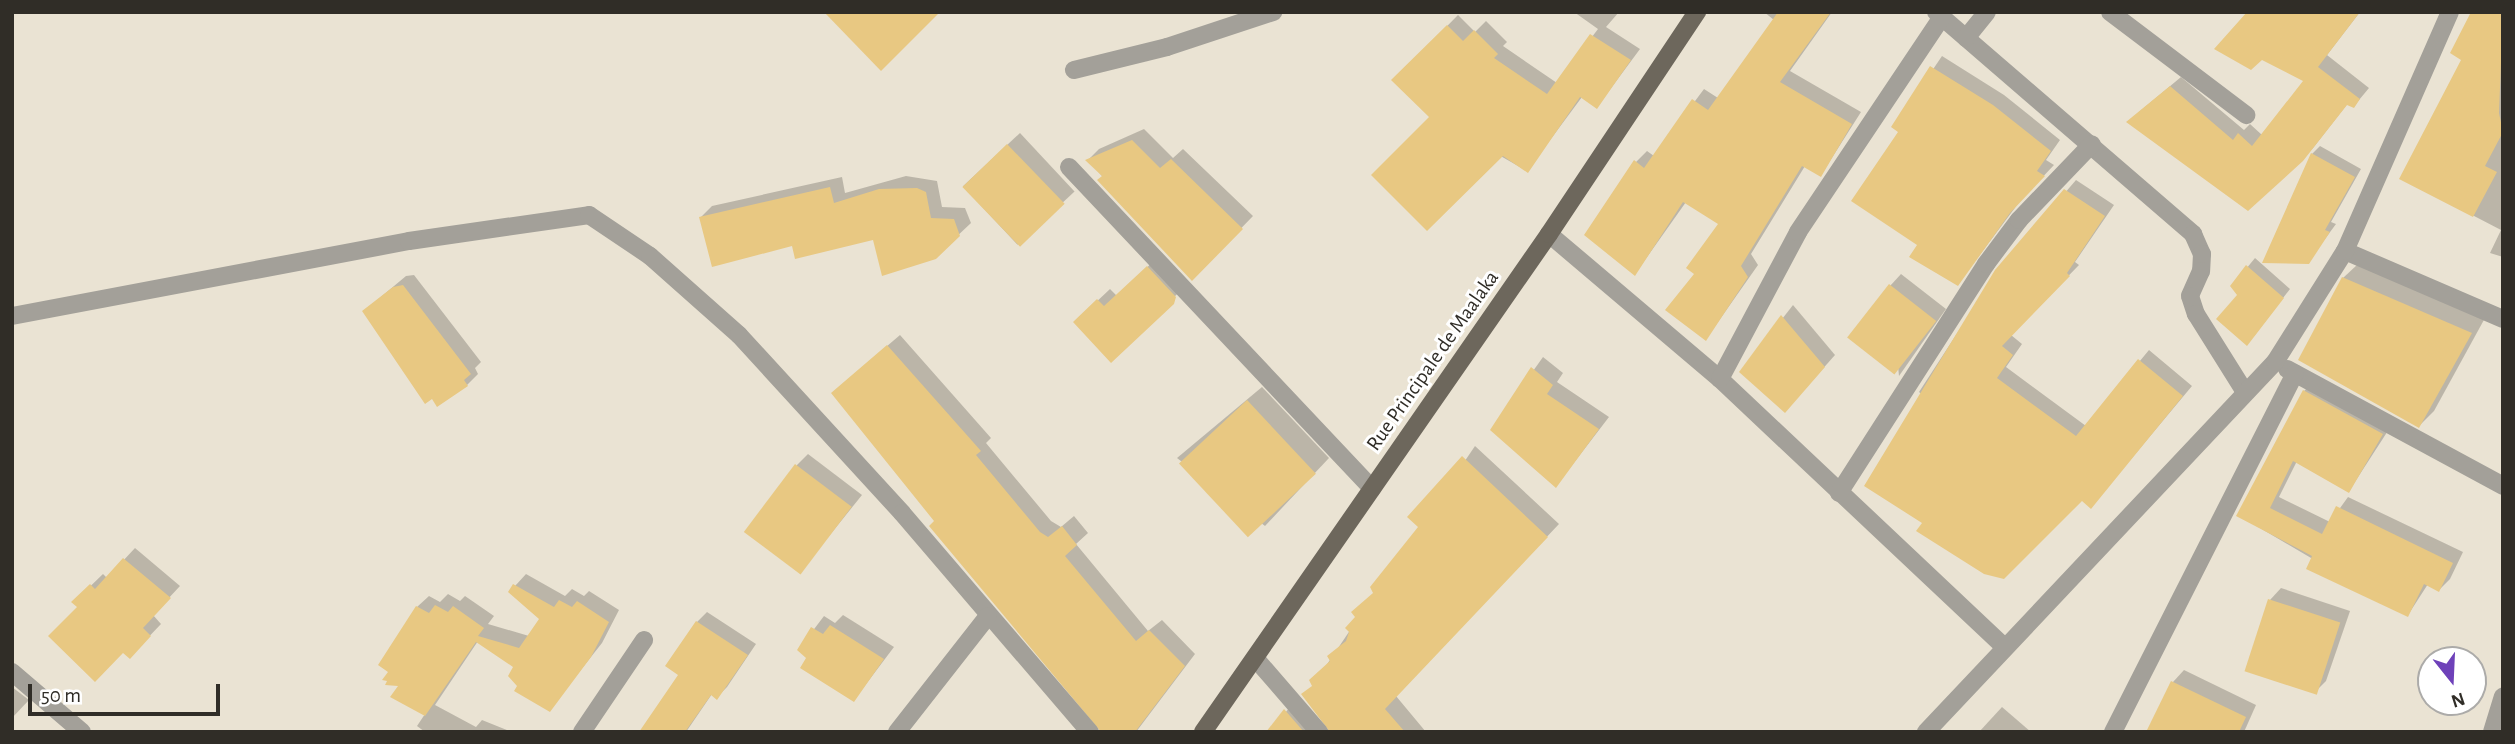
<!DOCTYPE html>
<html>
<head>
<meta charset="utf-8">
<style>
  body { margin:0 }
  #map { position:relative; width:2515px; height:744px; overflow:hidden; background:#eae3d3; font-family:"Alegreya Sans",sans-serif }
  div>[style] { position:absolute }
  .shadow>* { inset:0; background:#0003; transform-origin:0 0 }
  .building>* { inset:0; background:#e8c882; transform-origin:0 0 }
  .minor>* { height:18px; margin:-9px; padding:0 9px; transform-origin:9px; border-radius:9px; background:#a3a099 }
  .major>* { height:18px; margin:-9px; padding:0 9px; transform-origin:9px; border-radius:9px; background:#6d675c }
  span { translate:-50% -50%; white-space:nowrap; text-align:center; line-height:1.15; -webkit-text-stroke:6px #fff; paint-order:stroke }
  .street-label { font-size:21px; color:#302d27 }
  .frame { position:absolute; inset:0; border:14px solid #302d27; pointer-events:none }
  .north { position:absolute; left:2417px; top:646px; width:70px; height:70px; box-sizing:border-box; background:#fff; border:2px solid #acaba9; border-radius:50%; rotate:162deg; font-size:19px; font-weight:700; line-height:28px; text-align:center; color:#302d27 }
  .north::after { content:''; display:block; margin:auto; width:24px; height:32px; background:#6e41b9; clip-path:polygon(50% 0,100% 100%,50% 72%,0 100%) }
  .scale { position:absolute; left:28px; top:684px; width:192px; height:32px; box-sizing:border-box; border:4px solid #302d27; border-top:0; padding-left:9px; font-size:21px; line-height:24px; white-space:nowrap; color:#302d27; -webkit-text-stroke:5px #fff; paint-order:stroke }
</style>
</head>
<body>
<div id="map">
  <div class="shadow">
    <i style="clip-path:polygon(1574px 12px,1619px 12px,1606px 27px,1640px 49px,1597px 107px,1582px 97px,1527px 171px,1432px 117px,1394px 80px,1458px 15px,1475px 32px,1486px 21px,1507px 42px,1503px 46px,1557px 83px,1598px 29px)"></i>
    <i style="clip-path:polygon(1764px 12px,1832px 12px,1790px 71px,1861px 112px,1821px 175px,1805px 166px,1751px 254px,1758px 265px,1706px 339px,1696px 274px,1721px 223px,1686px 202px,1635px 274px,1636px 162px,1647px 151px,1654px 156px,1704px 89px,1718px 98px,1774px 20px)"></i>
    <i style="clip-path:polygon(2250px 12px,2360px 12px,2327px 55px,2369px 88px,2354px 106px,2348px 103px,2313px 148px,2248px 208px,2139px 112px,2181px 77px,2244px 130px,2250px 124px,2262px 135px,2305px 81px)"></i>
    <i style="clip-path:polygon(2503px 12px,2503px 257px,2490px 253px,2501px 230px,2401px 178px)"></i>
    <i style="clip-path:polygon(1942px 56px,2004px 95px,2060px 140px,2046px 160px,2054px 165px,2020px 201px,1958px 284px,1920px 244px,1901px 131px,1894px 127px)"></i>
    <i style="clip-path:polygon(1144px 129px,1173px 158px,1183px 149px,1253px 216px,1192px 279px,1088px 160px,1099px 149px)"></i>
    <i style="left:1020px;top:133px;width:80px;height:78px;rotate:47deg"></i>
    <i style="clip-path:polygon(2320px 146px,2361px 169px,2331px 222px,2336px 224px,2308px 262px,2312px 154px)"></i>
    <i style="clip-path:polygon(906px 176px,937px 181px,942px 207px,965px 208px,971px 223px,935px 257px,874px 238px,793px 244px,701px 217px,712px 206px,842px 177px,845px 193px)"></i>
    <i style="clip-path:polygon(2076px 180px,2114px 205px,2075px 262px,2079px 265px,2011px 335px,2022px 344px,2006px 367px,2086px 426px,2149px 350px,2192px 386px,2100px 496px,1925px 522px,1924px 396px,1919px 392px,1997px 272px)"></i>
    <i style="clip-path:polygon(1159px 256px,1186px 285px,1111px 361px,1075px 322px,1110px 289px,1117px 296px)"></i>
    <i style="clip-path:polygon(2255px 258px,2290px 289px,2254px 336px,2239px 295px,2232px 286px)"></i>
    <i style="clip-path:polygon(2358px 264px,2485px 318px,2434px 411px,2419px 426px,2343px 278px)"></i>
    <i style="clip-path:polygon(1901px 274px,1946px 309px,1899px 376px,1890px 286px)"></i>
    <i style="clip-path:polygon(414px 275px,481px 362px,475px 368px,478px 374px,467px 385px,364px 311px,406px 276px)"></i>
    <i style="clip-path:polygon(1793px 305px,1835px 355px,1796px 399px,1741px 372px)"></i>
    <i style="clip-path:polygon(900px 335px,991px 438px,986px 443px,1051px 521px,1061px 527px,1074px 516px,1088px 533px,1076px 544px,1148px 631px,1162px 620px,1195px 654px,1136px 732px,1102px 732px,936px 521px,845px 382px)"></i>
    <i style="clip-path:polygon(1543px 357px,1563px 373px,1557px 382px,1609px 417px,1556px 486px,1492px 429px)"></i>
    <i style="clip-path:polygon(2315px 381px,2393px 423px,2349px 491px,2297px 461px,2279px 497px,2330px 522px,2348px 497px,2463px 552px,2450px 579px,2439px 590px,2428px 584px,2408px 615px,2238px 515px,2304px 391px)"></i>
    <i style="clip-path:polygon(1262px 387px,1329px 458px,1265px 526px,1177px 458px)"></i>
    <i style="clip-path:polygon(1475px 446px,1559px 524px,1396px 696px,1426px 732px,1270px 732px,1297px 698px,1323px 729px,1329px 729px,1313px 685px)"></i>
    <i style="clip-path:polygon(808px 454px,862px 495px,800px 572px,797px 465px)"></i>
    <i style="clip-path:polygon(135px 548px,180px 586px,153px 615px,161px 624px,141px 645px,74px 602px,103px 574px,107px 578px)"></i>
    <i style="clip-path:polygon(526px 574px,565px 596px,572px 589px,584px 596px,589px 591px,619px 610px,602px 643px,549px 710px,520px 686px,516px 667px,478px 641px,435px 705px,476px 727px,482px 720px,512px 732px,425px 732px,417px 726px,425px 714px,401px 684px,417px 607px,429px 596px,440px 602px,448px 594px,460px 601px,465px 596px,494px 616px,488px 624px,529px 636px,541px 619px,515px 586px)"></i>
    <i style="clip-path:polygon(2281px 588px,2350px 611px,2326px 681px,2315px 692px,2270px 600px)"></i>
    <i style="clip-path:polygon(707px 612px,756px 644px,727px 687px,717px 697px,712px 694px,686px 732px,641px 732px,681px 674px,697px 622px)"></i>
    <i style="clip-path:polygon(843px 615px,894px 647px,854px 700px,799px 649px,824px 616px,835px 623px)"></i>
    <i style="clip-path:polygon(2184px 670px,2256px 705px,2244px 732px,2148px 732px,2173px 682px)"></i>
    <i style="clip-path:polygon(12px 687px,29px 700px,12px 718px)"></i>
    <i style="clip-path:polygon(2002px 707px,2031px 732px,1979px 732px)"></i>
  </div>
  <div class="building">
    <i style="clip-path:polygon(824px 12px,940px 12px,881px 71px)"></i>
    <i style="clip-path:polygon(1778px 12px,1831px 12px,1780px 82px,1852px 124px,1821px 177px,1802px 166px,1741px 266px,1748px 277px,1706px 341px,1665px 310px,1694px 274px,1686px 268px,1718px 224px,1683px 202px,1635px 276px,1584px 235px,1634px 160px,1644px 168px,1692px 99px,1708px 110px)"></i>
    <i style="clip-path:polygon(2247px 12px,2360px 12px,2318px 67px,2360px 99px,2354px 108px,2347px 105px,2303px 161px,2248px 211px,2126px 122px,2170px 86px,2233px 140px,2238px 133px,2252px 146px,2303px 81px,2262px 60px,2251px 70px,2214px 49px)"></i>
    <i style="clip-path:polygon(2471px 12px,2503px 12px,2499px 113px,2503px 132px,2485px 166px,2497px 172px,2473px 217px,2399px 179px,2461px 60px,2450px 53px)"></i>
    <i style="clip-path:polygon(1447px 25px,1463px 41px,1474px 30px,1498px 54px,1494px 58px,1547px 94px,1590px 34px,1631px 60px,1597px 109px,1580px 97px,1528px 173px,1503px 156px,1427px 231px,1371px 175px,1429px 117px,1391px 80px)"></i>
    <i style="clip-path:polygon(1930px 66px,1993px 105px,2051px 151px,2037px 171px,2045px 176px,2010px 213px,1958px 286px,1909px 257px,1917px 245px,1851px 201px,1898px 132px,1891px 127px)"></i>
    <i style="clip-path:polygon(1132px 140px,1160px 168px,1171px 159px,1243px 229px,1192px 281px,1097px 180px,1102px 176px,1085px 160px)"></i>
    <i style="left:1007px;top:144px;width:83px;height:62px;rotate:46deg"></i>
    <i style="clip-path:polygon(2311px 153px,2355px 177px,2325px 230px,2330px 232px,2309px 264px,2262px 263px)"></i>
    <i style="clip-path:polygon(830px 187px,834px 203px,879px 189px,917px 188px,926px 192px,931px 218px,954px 219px,960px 236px,936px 259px,882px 276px,873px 240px,795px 259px,792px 246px,712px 267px,699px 217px)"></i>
    <i style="clip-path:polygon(2064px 189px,2105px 216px,2067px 273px,2070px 276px,2002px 346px,2013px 355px,1997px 378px,2076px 436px,2138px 359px,2183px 396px,2091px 509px,2082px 501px,2004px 579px,1984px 574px,1916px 531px,1922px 523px,1864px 486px,1995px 270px)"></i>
    <i style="clip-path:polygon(2246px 265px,2284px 298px,2247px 346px,2216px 319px,2237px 295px,2230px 286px)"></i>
    <i style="clip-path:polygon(1147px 266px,1176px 297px,1174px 304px,1111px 363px,1073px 322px,1097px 299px,1104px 306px)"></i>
    <i style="clip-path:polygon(2342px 277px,2472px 333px,2419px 428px,2298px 360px)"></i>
    <i style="left:1889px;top:284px;width:60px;height:68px;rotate:38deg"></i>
    <i style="clip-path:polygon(403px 285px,471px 374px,464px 380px,468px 386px,437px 407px,432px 399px,425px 404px,362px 311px,393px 287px)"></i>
    <i style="clip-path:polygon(1781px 315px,1825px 367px,1785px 413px,1739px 372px)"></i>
    <i style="clip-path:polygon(887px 345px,981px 451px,976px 455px,1040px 532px,1048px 537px,1062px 526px,1077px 545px,1065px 556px,1136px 641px,1149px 630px,1185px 666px,1135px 732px,1101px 732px,929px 526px,934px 521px,831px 393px)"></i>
    <i style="clip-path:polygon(1531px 367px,1553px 385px,1547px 394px,1599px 429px,1556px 488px,1490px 430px)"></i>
    <i style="clip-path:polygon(2303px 390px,2383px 434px,2349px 493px,2293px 461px,2270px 508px,2322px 534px,2336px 506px,2453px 563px,2439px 592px,2424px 584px,2408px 617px,2306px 569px,2312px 556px,2236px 516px)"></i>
    <i style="left:1247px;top:400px;width:101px;height:93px;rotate:47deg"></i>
    <i style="clip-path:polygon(1462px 456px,1548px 537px,1385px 709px,1405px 732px,1330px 732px,1301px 694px,1312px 686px,1309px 680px,1330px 661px,1327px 656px,1346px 641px,1349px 632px,1345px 628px,1355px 617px,1351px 612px,1373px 593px,1370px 587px,1418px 527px,1407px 517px)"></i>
    <i style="left:795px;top:464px;width:71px;height:85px;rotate:37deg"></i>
    <i style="clip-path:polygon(123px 558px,171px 598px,143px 628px,151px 636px,130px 659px,123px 653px,95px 682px,48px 636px,77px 607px,71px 602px,90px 584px,95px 589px)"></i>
    <i style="clip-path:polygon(513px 584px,554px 607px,559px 600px,572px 607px,577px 601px,609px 622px,591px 657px,550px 712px,514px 691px,517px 686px,508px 676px,513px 667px,476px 642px,425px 716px,390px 697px,398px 686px,385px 685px,387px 681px,382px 680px,388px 672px,378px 665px,416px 606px,429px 613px,435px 605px,448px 612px,453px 606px,484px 628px,478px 636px,519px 648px,539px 619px,508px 592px)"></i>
    <i style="left:2268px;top:599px;width:76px;height:76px;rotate:18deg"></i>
    <i style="clip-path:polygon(696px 621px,748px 655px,717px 700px,711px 695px,685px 732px,639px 732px,678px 675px,665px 666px)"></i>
    <i style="clip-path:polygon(830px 625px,884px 659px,854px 702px,800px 668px,806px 658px,797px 650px,811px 627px,823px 634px)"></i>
    <i style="clip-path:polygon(2171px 681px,2246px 717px,2239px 732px,2146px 732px)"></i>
    <i style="clip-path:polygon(1284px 709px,1304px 732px,1266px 732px)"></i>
  </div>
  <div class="minor">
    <i style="left:1936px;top:12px;width:340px;rotate:40.8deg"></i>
    <i style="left:2193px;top:234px;width:22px;rotate:66deg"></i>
    <i style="left:2202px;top:254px;width:17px;rotate:93deg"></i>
    <i style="left:2201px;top:271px;width:27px;rotate:114deg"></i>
    <i style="left:2190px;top:296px;width:19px;rotate:72deg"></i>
    <i style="left:2196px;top:314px;width:92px;rotate:57.9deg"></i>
    <i style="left:2110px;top:12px;width:171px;rotate:37.1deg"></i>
    <i style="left:1966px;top:38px;width:33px;rotate:-51deg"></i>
    <i style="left:1074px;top:70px;width:96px;rotate:-13.9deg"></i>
    <i style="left:1167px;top:47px;width:112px;rotate:-18.3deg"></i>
    <i style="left:1069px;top:167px;width:442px;rotate:46.7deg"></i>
    <i style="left:1549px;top:234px;width:224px;rotate:40.3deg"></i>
    <i style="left:1720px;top:379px;width:389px;rotate:43.3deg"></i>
    <i style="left:2345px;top:251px;width:172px;rotate:23.3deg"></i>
    <i style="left:12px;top:316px;width:404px;rotate:-10.7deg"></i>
    <i style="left:409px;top:241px;width:182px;rotate:-8.2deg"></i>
    <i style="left:589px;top:215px;width:73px;rotate:33.9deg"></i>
    <i style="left:650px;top:256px;width:119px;rotate:41.6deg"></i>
    <i style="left:739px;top:335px;width:241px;rotate:47.5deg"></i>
    <i style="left:902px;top:513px;width:289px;rotate:49.4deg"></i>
    <i style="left:2287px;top:369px;width:246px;rotate:28.4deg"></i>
    <i style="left:1720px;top:379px;width:166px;rotate:-62deg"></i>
    <i style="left:1798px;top:232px;width:259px;rotate:-56.2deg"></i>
    <i style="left:1839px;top:493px;width:272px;rotate:-57.3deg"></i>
    <i style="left:1986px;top:264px;width:55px;rotate:-53.1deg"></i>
    <i style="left:2019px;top:220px;width:105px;rotate:-46.2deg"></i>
    <i style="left:1255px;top:658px;width:98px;rotate:49.1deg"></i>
    <i style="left:12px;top:672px;width:92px;rotate:40.6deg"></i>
    <i style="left:582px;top:732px;width:111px;rotate:-56deg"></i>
    <i style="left:897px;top:732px;width:147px;rotate:-51.9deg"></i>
    <i style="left:1926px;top:732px;width:509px;rotate:-46.67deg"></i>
    <i style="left:2275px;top:362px;width:131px;rotate:-57.8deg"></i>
    <i style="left:2345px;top:251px;width:261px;rotate:-66.3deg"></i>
    <i style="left:2113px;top:732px;width:402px;rotate:-63.1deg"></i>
    <i style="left:2492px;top:732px;width:37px;rotate:-73deg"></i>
  </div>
  <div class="major">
    <i style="left:1203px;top:732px;width:606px;rotate:-55.21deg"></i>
    <i style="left:1549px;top:234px;width:267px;rotate:-56.3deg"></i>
  </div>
  <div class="street-label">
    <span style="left:1433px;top:361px;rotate:-55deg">Rue Principale de Maalaka</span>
  </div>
  <div class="frame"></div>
  <div class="north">N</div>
  <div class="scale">50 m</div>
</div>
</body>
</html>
